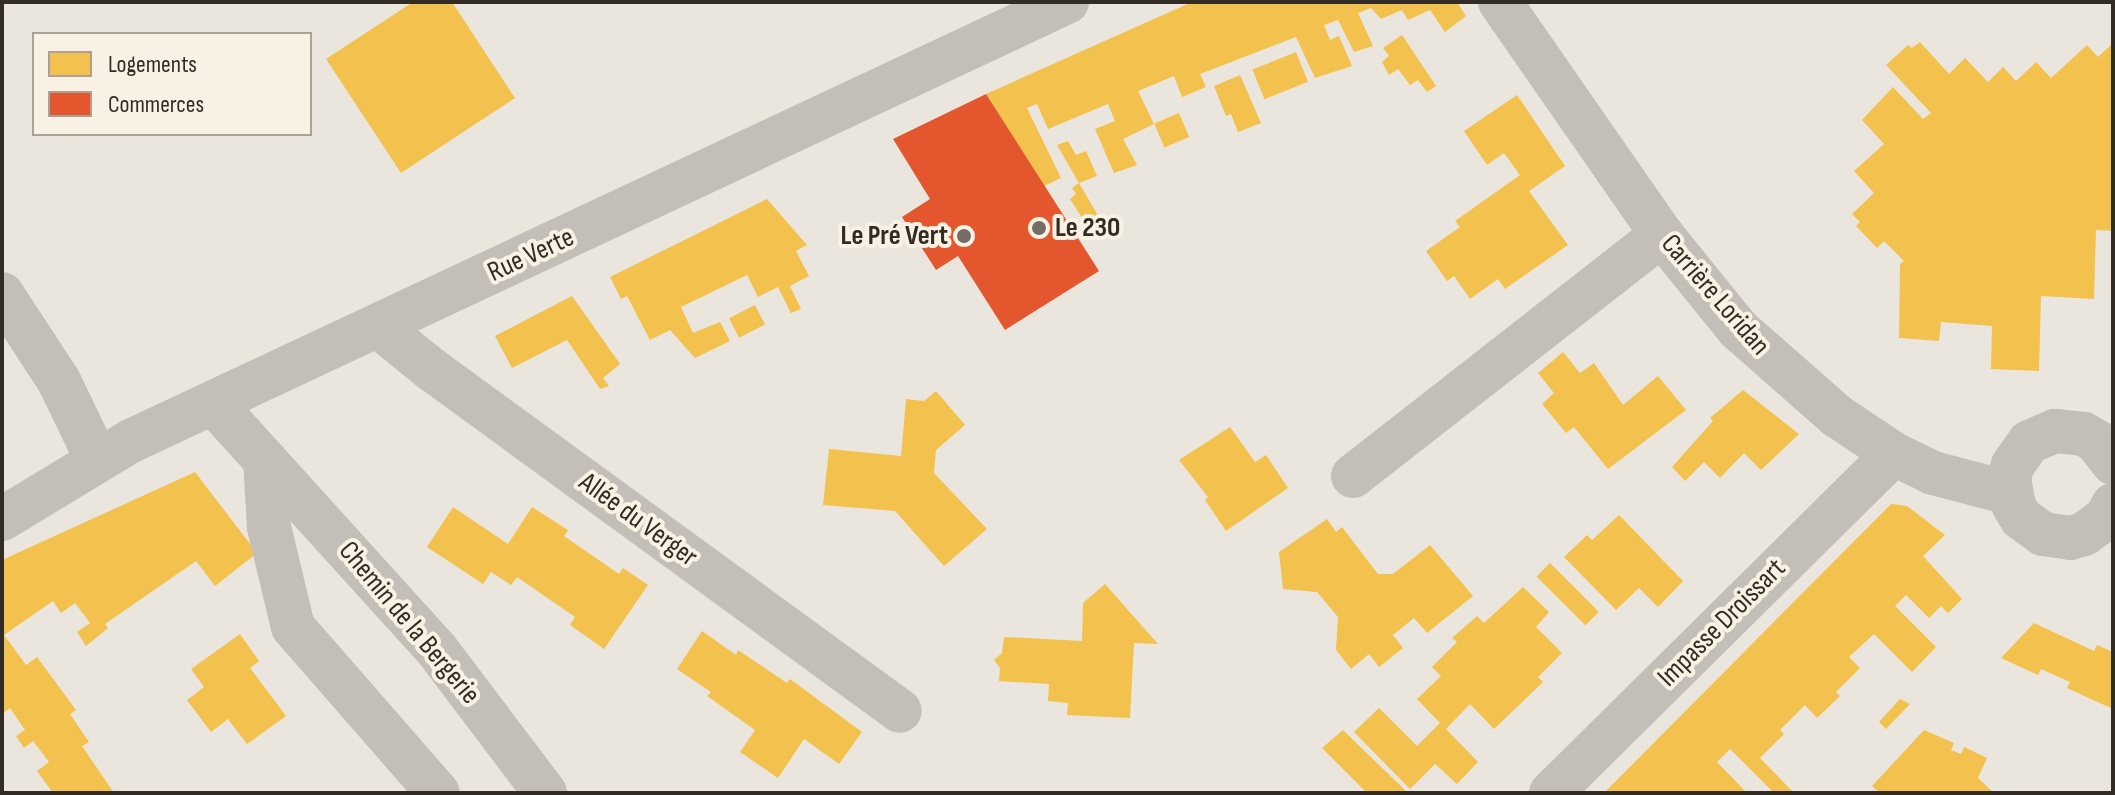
<!DOCTYPE html>
<html>
<head>
<meta charset="utf-8">
<style>
  body { margin:0 }
  #map { position:relative; width:2115px; height:795px; overflow:hidden; background:#ebe6dd; font-family:"Sofia Sans Condensed",sans-serif }
  div>[style] { position:absolute }
  .homes>* { inset:0; background:#f2c14e; transform-origin:0 0 }
  .shops>* { inset:0; background:#e4572e }
  .minor>* { height:44px; margin:-22px; padding:0 22px; transform-origin:22px; border-radius:22px; background:#c3beb7 }
  .dots>* { width:22px; height:22px; translate:-50% -50%; box-sizing:border-box; border:4px solid #f9f1e3; border-radius:50% }
  span { translate:-50% -50%; white-space:nowrap; text-align:center; line-height:1.15; -webkit-text-stroke:8px #f9f1e3; paint-order:stroke }
  .poi-label { font-size:28px; color:#332c25; font-weight:700 }
  .left { translate:0 -50%; text-align:left }
  .right { translate:-100% -50%; text-align:right }
  .street-label { font-size:28px; color:#332c25 }
  .frame { position:absolute; inset:0; border:4px solid #332c25; pointer-events:none }
  .legend { position:absolute; left:32px; top:32px; width:280px; height:104px; box-sizing:border-box; background:#f9f1e3; border:2px solid #aaa297; margin:0; padding:10px 14px; list-style:none; font-size:24px; color:#332c25 }
  .legend li { display:flex; align-items:center; gap:16px; height:40px }
  .legend b { width:40px; border:2px solid #aaa297 }
</style>
</head>
<body>
<div id="map">
  <div class="homes">
    <i style="clip-path:polygon(413px 2px,452px 2px,515px 98px,401px 173px,326px 59px)"></i>
    <i style="clip-path:polygon(1192px 2px,1457px 2px,1466px 16px,1445px 32px,1430px 10px,1408px 20px,1402px 10px,1381px 19px,1371px 8px,1358px 13px,1373px 46px,1354px 52px,1338px 20px,1324px 25px,1330px 40px,1339px 36px,1352px 66px,1315px 78px,1296px 37px,1200px 74px,1206px 87px,1182px 97px,1174px 76px,1138px 91px,1154px 124px,1123px 139px,1137px 165px,1114px 173px,1095px 129px,1115px 121px,1108px 104px,1048px 129px,1037px 104px,1027px 108px,1061px 178px,1044px 186px,986px 94px)"></i>
    <i style="clip-path:polygon(1402px 35px,1436px 86px,1427px 92px,1418px 80px,1410px 85px,1398px 69px,1389px 75px,1382px 62px,1389px 56px,1383px 48px)"></i>
    <i style="clip-path:polygon(1920px 42px,1949px 74px,1965px 58px,1988px 82px,2003px 67px,2016px 81px,2036px 62px,2051px 78px,2087px 45px,2098px 57px,2113px 43px,2113px 231px,2096px 230px,2094px 299px,2041px 296px,2039px 371px,1991px 369px,1992px 326px,1941px 322px,1939px 341px,1899px 338px,1900px 264px,1904px 261px,1884px 241px,1877px 248px,1856px 226px,1860px 222px,1852px 214px,1874px 193px,1854px 171px,1884px 144px,1862px 120px,1893px 87px,1923px 119px,1931px 113px,1886px 65px,1908px 45px,1912px 48px)"></i>
    <i style="left:1296px;top:52px;width:32px;height:47px;rotate:68deg"></i>
    <i style="clip-path:polygon(1240px 75px,1261px 123px,1238px 132px,1231px 114px,1226px 116px,1214px 86px)"></i>
    <i style="clip-path:polygon(1517px 95px,1565px 166px,1529px 191px,1568px 245px,1505px 289px,1498px 279px,1470px 299px,1454px 276px,1447px 281px,1426px 251px,1460px 227px,1455px 221px,1520px 175px,1504px 153px,1487px 165px,1464px 131px)"></i>
    <i style="left:1179px;top:113px;width:26px;height:27px;rotate:67deg"></i>
    <i style="clip-path:polygon(1068px 141px,1076px 155px,1086px 151px,1097px 176px,1079px 183px,1057px 145px)"></i>
    <i style="clip-path:polygon(1079px 183px,1107px 231px,1095px 238px,1070px 199px,1076px 194px,1072px 188px)"></i>
    <i style="clip-path:polygon(767px 199px,807px 245px,796px 251px,809px 276px,790px 286px,801px 309px,791px 313px,778px 287px,758px 297px,747px 275px,681px 307px,693px 333px,720px 322px,730px 341px,695px 358px,670px 330px,650px 340px,627px 296px,621px 299px,610px 277px)"></i>
    <i style="clip-path:polygon(572px 296px,620px 364px,603px 378px,609px 386px,600px 389px,567px 340px,512px 368px,495px 336px)"></i>
    <i style="left:755px;top:305px;width:22px;height:29px;rotate:63deg"></i>
    <i style="clip-path:polygon(1563px 352px,1580px 373px,1594px 363px,1623px 405px,1658px 376px,1686px 410px,1608px 469px,1574px 427px,1566px 433px,1542px 404px,1554px 393px,1538px 373px)"></i>
    <i style="clip-path:polygon(1743px 390px,1799px 434px,1761px 470px,1744px 453px,1720px 478px,1704px 462px,1685px 481px,1672px 467px,1713px 421px,1710px 418px)"></i>
    <i style="clip-path:polygon(936px 391px,965px 425px,936px 450px,934px 473px,987px 529px,944px 566px,895px 511px,823px 505px,829px 449px,901px 456px,906px 399px,924px 401px)"></i>
    <i style="clip-path:polygon(1230px 427px,1255px 462px,1266px 455px,1288px 488px,1226px 531px,1205px 500px,1208px 497px,1179px 460px)"></i>
    <i style="clip-path:polygon(195px 472px,257px 553px,215px 586px,196px 561px,105px 624px,108px 628px,86px 646px,77px 632px,90px 623px,75px 603px,61px 613px,53px 601px,4px 635px,26px 665px,37px 657px,76px 710px,70px 714px,89px 742px,82px 746px,114px 793px,53px 793px,37px 771px,49px 762px,33px 741px,24px 748px,16px 736px,25px 730px,10px 708px,2px 714px,2px 560px)"></i>
    <i style="clip-path:polygon(1891px 504px,1907px 506px,1945px 535px,1923px 556px,1962px 599px,1948px 613px,1941px 606px,1929px 618px,1906px 595px,1895px 606px,1936px 647px,1912px 672px,1874px 634px,1849px 657px,1860px 668px,1836px 692px,1840px 696px,1817px 718px,1805px 705px,1780px 730px,1784px 734px,1760px 758px,1794px 793px,1774px 793px,1730px 749px,1717px 762px,1747px 793px,1604px 793px)"></i>
    <i style="clip-path:polygon(453px 507px,508px 544px,532px 507px,568px 530px,564px 536px,619px 574px,623px 568px,648px 585px,604px 649px,570px 625px,575px 617px,517px 577px,511px 585px,491px 572px,483px 584px,427px 547px)"></i>
    <i style="clip-path:polygon(1619px 515px,1683px 581px,1658px 607px,1639px 588px,1616px 610px,1564px 557px,1587px 535px,1592px 540px)"></i>
    <i style="clip-path:polygon(1327px 519px,1336px 532px,1342px 527px,1378px 574px,1393px 574px,1430px 545px,1473px 596px,1427px 633px,1414px 618px,1393px 635px,1403px 648px,1379px 667px,1369px 654px,1351px 669px,1336px 650px,1338px 617px,1317px 592px,1283px 589px,1279px 552px)"></i>
    <i style="left:1550px;top:563px;width:69px;height:19px;rotate:45deg"></i>
    <i style="clip-path:polygon(1105px 584px,1158px 644px,1134px 643px,1130px 718px,1067px 715px,1068px 703px,1048px 701px,1049px 684px,999px 681px,1000px 668px,994px 660px,1002px 653px,1004px 637px,1082px 641px,1083px 603px)"></i>
    <i style="clip-path:polygon(1523px 587px,1549px 612px,1536px 627px,1562px 653px,1538px 677px,1543px 682px,1494px 729px,1470px 704px,1446px 729px,1478px 762px,1457px 784px,1435px 764px,1410px 789px,1354px 732px,1379px 708px,1417px 746px,1440px 723px,1417px 699px,1441px 676px,1432px 667px,1457px 642px,1452px 638px,1477px 616px,1484px 623px)"></i>
    <i style="clip-path:polygon(2034px 623px,2094px 651px,2097px 645px,2113px 652px,2113px 709px,2067px 688px,2070px 682px,2041px 669px,2038px 675px,2001px 658px)"></i>
    <i style="clip-path:polygon(702px 631px,736px 655px,738px 650px,787px 683px,790px 679px,862px 732px,839px 764px,804px 739px,778px 778px,740px 752px,755px 730px,707px 696px,711px 692px,677px 669px)"></i>
    <i style="clip-path:polygon(240px 634px,259px 661px,250px 668px,286px 716px,247px 744px,228px 719px,211px 732px,187px 700px,204px 687px,191px 669px)"></i>
    <i style="clip-path:polygon(1900px 699px,1910px 704px,1886px 729px,1879px 722px)"></i>
    <i style="clip-path:polygon(1343px 730px,1408px 793px,1367px 793px,1322px 748px)"></i>
    <i style="clip-path:polygon(1924px 730px,1954px 743px,1951px 750px,1961px 754px,1964px 747px,1987px 758px,1978px 778px,1994px 793px,1880px 793px,1872px 786px)"></i>
  </div>
  <div class="shops">
    <i style="clip-path:polygon(986px 94px,1099px 271px,1005px 330px,958px 256px,936px 270px,902px 217px,930px 199px,893px 139px)"></i>
  </div>
  <div class="minor">
    <i style="left:1500px;top:2px;width:284px;rotate:55.2deg"></i>
    <i style="left:1662px;top:235px;width:121px;rotate:51deg"></i>
    <i style="left:1738px;top:329px;width:132px;rotate:41.3deg"></i>
    <i style="left:1837px;top:416px;width:69px;rotate:33.7deg"></i>
    <i style="left:1894px;top:454px;width:43px;rotate:26deg"></i>
    <i style="left:1933px;top:473px;width:80px;rotate:14.6deg"></i>
    <i style="left:2px;top:294px;width:104px;rotate:56.8deg"></i>
    <i style="left:59px;top:381px;width:88px;rotate:64.3deg"></i>
    <i style="left:379px;top:327px;width:67px;rotate:38.9deg"></i>
    <i style="left:431px;top:369px;width:580px;rotate:36.1deg"></i>
    <i style="left:214px;top:404px;width:332px;rotate:47.8deg"></i>
    <i style="left:437px;top:650px;width:179px;rotate:52.9deg"></i>
    <i style="left:265px;top:460px;width:67px;rotate:86.6deg"></i>
    <i style="left:269px;top:527px;width:103px;rotate:76.5deg"></i>
    <i style="left:293px;top:627px;width:220px;rotate:48.9deg"></i>
    <i style="left:2113px;top:463px;width:28px;rotate:-128deg"></i>
    <i style="left:2096px;top:441px;width:14px;rotate:-150deg"></i>
    <i style="left:2084px;top:434px;width:29px;rotate:-174deg"></i>
    <i style="left:2055px;top:431px;width:28px;rotate:157deg"></i>
    <i style="left:2029px;top:442px;width:28px;rotate:125deg"></i>
    <i style="left:2013px;top:465px;width:14px;rotate:107deg"></i>
    <i style="left:2009px;top:478px;width:28px;rotate:80deg"></i>
    <i style="left:2014px;top:506px;width:14px;rotate:60deg"></i>
    <i style="left:2021px;top:518px;width:27px;rotate:36deg"></i>
    <i style="left:2043px;top:534px;width:27px;rotate:8deg"></i>
    <i style="left:2070px;top:538px;width:15px;rotate:-16deg"></i>
    <i style="left:2084px;top:534px;width:27px;rotate:-36deg"></i>
    <i style="left:2106px;top:518px;width:15px;rotate:-62deg"></i>
    <i style="left:1353px;top:476px;width:392px;rotate:-38deg"></i>
    <i style="left:2px;top:519px;width:151px;rotate:-31.2deg"></i>
    <i style="left:131px;top:441px;width:1034px;rotate:-25.13deg"></i>
    <i style="left:1551px;top:793px;width:482px;rotate:-44.7deg"></i>
  </div>
  <div class="dots">
    <i style="left:1039px;top:228px;background:#736d65"></i>
    <i style="left:964px;top:236px;background:#736d65"></i>
  </div>
  <div class="poi-label">
    <span class="left" style="left:1055px;top:228px">Le 230</span>
    <span class="right" style="left:948px;top:236px">Le Pré Vert</span>
  </div>
  <div class="street-label">
    <span style="left:531px;top:255px;rotate:-25deg">Rue Verte</span>
    <span style="left:1715px;top:295px;rotate:49deg">Carrière Loridan</span>
    <span style="left:638px;top:520px;rotate:36deg">Allée du Verger</span>
    <span style="left:409px;top:623px;rotate:50deg">Chemin de la Bergerie</span>
    <span style="left:1722px;top:623px;rotate:-45deg">Impasse Droissart</span>
  </div>
  <div class="frame"></div>
  <ul class="legend">
  <li><b style="height:22px;background:#f2c14e"></b>Logements</li>
  <li><b style="height:22px;background:#e4572e"></b>Commerces</li>
  </ul>
</div>
</body>
</html>
